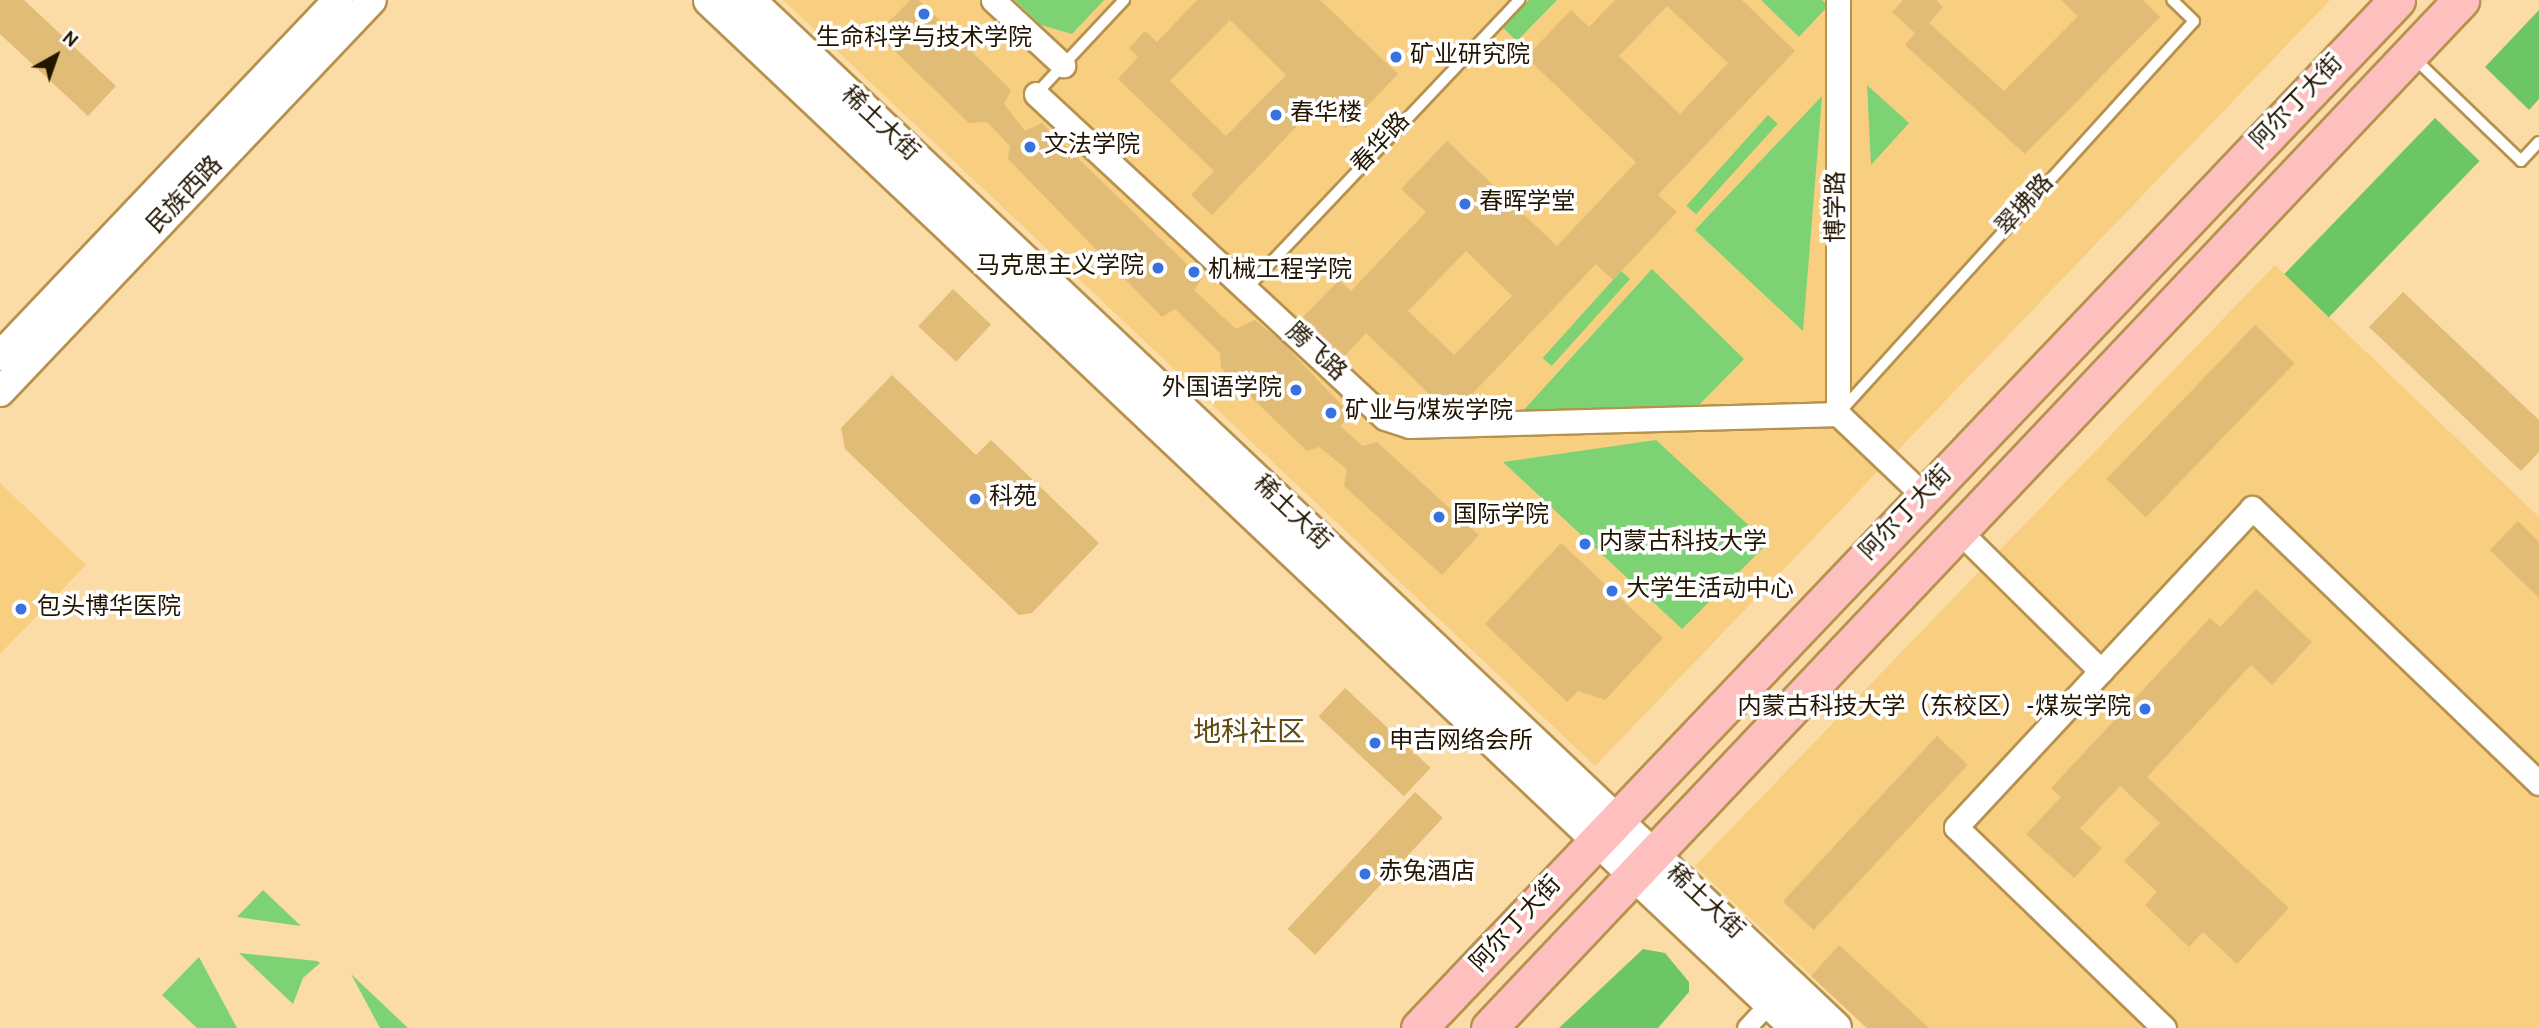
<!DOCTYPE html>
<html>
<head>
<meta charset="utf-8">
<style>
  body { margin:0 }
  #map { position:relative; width:2539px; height:1028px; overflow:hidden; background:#fbdca6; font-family:Overpass,"Noto Sans SC",sans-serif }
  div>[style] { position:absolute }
  .built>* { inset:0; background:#f8ce81 }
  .green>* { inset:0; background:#7dd274; transform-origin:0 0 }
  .forest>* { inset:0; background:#6cc663; transform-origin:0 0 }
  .building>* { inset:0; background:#e1bc77; transform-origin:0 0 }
  .roads { filter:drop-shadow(2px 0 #b6924e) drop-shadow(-2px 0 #b6924e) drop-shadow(0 2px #b6924e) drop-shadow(0 -2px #b6924e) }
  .service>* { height:10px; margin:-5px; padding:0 5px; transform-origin:5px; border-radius:5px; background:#fff }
  .pedestrian>* { height:18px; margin:-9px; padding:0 9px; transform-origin:9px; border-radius:9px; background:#fff }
  .minor>* { height:23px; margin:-11.5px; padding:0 11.5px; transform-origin:11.5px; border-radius:11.5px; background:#fff }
  .tertiary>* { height:28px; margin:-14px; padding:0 14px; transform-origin:14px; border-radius:14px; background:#fff }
  .secondary>* { height:32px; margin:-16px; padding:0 16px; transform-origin:16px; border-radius:16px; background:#fff }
  .primary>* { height:35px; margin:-17.5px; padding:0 17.5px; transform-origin:17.5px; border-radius:17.5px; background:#fdc0be }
  .dots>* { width:19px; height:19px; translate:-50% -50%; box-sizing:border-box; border:4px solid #fff; border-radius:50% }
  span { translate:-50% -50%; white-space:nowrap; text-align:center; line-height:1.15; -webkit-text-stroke:7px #fff; paint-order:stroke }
  .poi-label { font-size:24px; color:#231500 }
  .left { translate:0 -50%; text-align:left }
  .right { translate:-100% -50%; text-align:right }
  .street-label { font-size:24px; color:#231500 }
  .quarter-label { font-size:28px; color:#624912 }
  .north { position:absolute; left:21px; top:21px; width:70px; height:70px; -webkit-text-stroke:5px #fff; paint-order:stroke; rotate:40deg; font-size:19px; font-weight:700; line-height:28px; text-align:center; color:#231500 }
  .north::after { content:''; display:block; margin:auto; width:24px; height:32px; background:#231500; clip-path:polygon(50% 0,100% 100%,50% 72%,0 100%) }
</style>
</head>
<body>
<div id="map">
  <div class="built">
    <i style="clip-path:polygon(783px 0,2330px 0,1595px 766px)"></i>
    <i style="clip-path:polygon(2275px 265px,2539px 517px,2539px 1028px,1866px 1028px,1695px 866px)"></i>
    <i style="clip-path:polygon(0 483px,86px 565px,0 654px)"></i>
  </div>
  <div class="green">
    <i style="clip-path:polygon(1015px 0,1104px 0,1072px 34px,1041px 25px)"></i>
    <i style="clip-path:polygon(1529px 0,1557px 0,1517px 41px,1502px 27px)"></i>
    <i style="clip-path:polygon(1761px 0,1822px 0,1828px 6px,1799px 37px)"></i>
    <i style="clip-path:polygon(1867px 85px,1909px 123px,1871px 165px)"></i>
    <i style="clip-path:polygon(1822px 96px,1803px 331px,1695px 230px)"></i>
    <i style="left:1768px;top:115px;width:13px;height:122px;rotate:42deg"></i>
    <i style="clip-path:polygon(1652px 269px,1744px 359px,1696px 408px,1521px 413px)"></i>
    <i style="left:1621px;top:271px;width:12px;height:117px;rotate:42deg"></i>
    <i style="clip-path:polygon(1656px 440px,1768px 543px,1682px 629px,1503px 462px)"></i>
    <i style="clip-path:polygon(263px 890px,301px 926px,237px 917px)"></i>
    <i style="clip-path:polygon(239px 953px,317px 961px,320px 963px,303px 978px,293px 1004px)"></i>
    <i style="clip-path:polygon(199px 957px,237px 1028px,197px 1028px,162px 995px)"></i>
    <i style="clip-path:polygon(351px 974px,408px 1028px,380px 1028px)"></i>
  </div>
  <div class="forest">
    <i style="clip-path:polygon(2539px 10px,2539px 99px,2529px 110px,2485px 67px)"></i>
    <i style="left:2435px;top:118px;width:62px;height:217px;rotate:44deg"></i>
    <i style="clip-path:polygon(1643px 949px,1665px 953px,1689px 982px,1689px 992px,1658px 1028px,1559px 1028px)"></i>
  </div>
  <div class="building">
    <i style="clip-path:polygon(0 0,24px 0,116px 86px,88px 116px,0 34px)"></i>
    <i style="clip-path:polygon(910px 0,919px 0,1011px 90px,1004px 104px,1025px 131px,1042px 123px,1202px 279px,1194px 290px,1236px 329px,1255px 320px,1281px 341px,1351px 415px,1340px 426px,1363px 446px,1377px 442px,1479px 535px,1442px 575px,1344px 486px,1347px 469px,1319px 447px,1307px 451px,1221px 368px,1220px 353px,1175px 309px,1162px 317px,1008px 159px,1010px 146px,987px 122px,969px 123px,877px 34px)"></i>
    <i style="clip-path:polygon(evenodd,1197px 0,1320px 0,1398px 74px,1346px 128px,1319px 103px,1212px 215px,1191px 195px,1214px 171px,1118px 79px,1138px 57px,1129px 48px,1145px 31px,1157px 42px,1197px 0,1230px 20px,1286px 75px,1226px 136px,1170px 81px,1230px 20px)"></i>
    <i style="clip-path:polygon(evenodd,1615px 0,1742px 0,1795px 51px,1658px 195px,1677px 212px,1613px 280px,1596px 264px,1456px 411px,1447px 411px,1366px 333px,1342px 359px,1300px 320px,1339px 280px,1351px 291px,1426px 212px,1401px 189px,1447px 141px,1557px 246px,1636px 162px,1526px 57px,1571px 10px,1589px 27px,1615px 0,1667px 6px,1728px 63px,1680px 114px,1619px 56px,1667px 6px,1615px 0,1466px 251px,1512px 296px,1454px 355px,1408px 311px,1466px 251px)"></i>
    <i style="clip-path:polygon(1903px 0,1936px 0,1943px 7px,1929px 23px,2004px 91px,2078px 16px,2061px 0,2143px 0,2160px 17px,2025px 154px,1905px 45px,1915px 33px,1892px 12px)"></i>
    <i style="left:953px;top:289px;width:52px;height:51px;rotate:43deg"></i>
    <i style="clip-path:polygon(2403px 292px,2539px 420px,2539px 452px,2521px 471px,2369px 327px)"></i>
    <i style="left:2255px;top:325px;width:55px;height:214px;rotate:44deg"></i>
    <i style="clip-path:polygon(892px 375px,976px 455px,991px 440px,1099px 543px,1032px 613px,1019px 615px,845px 449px,841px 428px)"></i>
    <i style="clip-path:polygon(2518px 521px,2539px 542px,2539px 598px,2490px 550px)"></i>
    <i style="clip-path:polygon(1561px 543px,1663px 638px,1605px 700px,1578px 691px,1567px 702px,1485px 624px)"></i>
    <i style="clip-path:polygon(2256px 589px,2312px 642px,2272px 685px,2251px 665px,2147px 777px,2289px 908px,2237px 964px,2203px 932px,2189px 947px,2145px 905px,2157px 892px,2124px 861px,2160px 823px,2120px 786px,2080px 828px,2102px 848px,2074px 878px,2026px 834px,2061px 797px,2051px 788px,2210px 618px,2220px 627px)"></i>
    <i style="left:1345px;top:688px;width:117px;height:39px;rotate:43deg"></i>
    <i style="left:1937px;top:736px;width:42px;height:226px;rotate:43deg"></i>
    <i style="left:1415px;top:792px;width:38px;height:187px;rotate:43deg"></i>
    <i style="clip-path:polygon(1839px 945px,1929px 1028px,1867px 1028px,1811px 976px)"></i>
  </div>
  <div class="roads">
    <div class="service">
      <i style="left:2412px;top:56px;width:151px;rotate:43.9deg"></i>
      <i style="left:2521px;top:161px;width:26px;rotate:-47deg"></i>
      <i style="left:1036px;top:94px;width:129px;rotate:-46.9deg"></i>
      <i style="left:1246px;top:289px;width:398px;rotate:-46.6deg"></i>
      <i style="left:1840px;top:412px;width:527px;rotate:-47.84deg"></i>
      <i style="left:2194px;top:21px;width:30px;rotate:-136deg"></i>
    </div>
    <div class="pedestrian">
      <i style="left:1747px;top:1028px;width:25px;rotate:-47deg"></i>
    </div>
    <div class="minor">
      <i style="left:993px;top:0;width:96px;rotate:42.9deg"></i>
      <i style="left:1838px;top:0;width:414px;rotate:90deg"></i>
      <i style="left:1036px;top:94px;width:476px;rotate:42.9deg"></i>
      <i style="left:1385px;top:418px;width:26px;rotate:18deg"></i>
      <i style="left:1410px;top:426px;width:428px;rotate:-1.6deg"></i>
      <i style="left:1838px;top:414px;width:119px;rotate:43.6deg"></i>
      <i style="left:1960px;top:532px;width:198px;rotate:44.6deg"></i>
      <i style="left:2164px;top:1028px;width:289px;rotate:-136deg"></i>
      <i style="left:1956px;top:827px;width:435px;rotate:-47.1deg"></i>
      <i style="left:2252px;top:508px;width:397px;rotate:43.8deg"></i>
    </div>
    <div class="tertiary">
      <i style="left:0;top:356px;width:491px;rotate:-46.5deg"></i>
      <i style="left:0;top:392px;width:540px;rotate:-46.5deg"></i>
    </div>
    <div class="secondary">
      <i style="left:710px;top:0;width:1496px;rotate:43.4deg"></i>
      <i style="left:748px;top:0;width:1496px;rotate:43.4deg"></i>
    </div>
    <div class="primary">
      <i style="left:1419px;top:1028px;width:1419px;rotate:-46.43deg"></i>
      <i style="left:1489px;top:1028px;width:1415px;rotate:-46.6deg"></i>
    </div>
  </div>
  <div class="dots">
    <i style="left:924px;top:14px;background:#3871e0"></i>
    <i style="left:1396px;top:57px;background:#3871e0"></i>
    <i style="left:1276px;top:115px;background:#3871e0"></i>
    <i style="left:1030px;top:147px;background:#3871e0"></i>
    <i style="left:1465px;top:204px;background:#3871e0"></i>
    <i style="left:1158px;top:268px;background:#3871e0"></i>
    <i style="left:1194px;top:272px;background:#3871e0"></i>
    <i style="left:1296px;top:390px;background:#3871e0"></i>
    <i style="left:1331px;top:413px;background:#3871e0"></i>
    <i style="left:975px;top:499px;background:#3871e0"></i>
    <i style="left:1439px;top:517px;background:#3871e0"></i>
    <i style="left:1585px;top:544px;background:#3871e0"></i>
    <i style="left:1612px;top:591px;background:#3871e0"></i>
    <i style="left:21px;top:609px;background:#3871e0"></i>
    <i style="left:2145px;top:709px;background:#3871e0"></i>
    <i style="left:1375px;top:743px;background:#3871e0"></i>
    <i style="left:1365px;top:874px;background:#3871e0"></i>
  </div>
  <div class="poi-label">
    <span style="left:924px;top:40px">生命科学与技术学院</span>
    <span class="left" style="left:1410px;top:57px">矿业研究院</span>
    <span class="left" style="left:1290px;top:115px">春华楼</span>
    <span class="left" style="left:1044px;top:147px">文法学院</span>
    <span class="left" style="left:1479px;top:204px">春晖学堂</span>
    <span class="right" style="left:1144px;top:268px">马克思主义学院</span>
    <span class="left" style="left:1208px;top:272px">机械工程学院</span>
    <span class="right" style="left:1282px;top:390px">外国语学院</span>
    <span class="left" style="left:1345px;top:413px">矿业与煤炭学院</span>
    <span class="left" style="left:989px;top:499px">科苑</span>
    <span class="left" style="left:1453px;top:517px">国际学院</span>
    <span class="left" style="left:1599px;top:544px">内蒙古科技大学</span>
    <span class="left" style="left:1626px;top:591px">大学生活动中心</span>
    <span class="left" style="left:37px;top:609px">包头博华医院</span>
    <span class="right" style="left:2131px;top:709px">内蒙古科技大学（东校区）-煤炭学院</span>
    <span class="left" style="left:1389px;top:743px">申吉网络会所</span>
    <span class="left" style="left:1379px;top:874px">赤兔酒店</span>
  </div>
  <div class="street-label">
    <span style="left:2298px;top:103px;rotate:-46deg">阿尔丁大街</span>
    <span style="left:879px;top:125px;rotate:43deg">稀土大街</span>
    <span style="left:1382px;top:144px;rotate:-47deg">春华路</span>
    <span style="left:186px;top:196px;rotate:-46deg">民族西路</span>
    <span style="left:2026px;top:206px;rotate:-48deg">翠拂路</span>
    <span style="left:1838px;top:207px;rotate:-90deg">博学路</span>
    <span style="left:1315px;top:353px;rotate:43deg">腾飞路</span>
    <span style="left:1291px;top:514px;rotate:43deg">稀土大街</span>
    <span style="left:1907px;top:514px;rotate:-46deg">阿尔丁大街</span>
    <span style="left:1704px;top:903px;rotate:43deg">稀土大街</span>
    <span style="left:1517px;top:925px;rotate:-47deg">阿尔丁大街</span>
  </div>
  <div class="quarter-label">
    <span style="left:1249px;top:734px">地科社区</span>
  </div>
  <div class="north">N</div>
</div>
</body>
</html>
